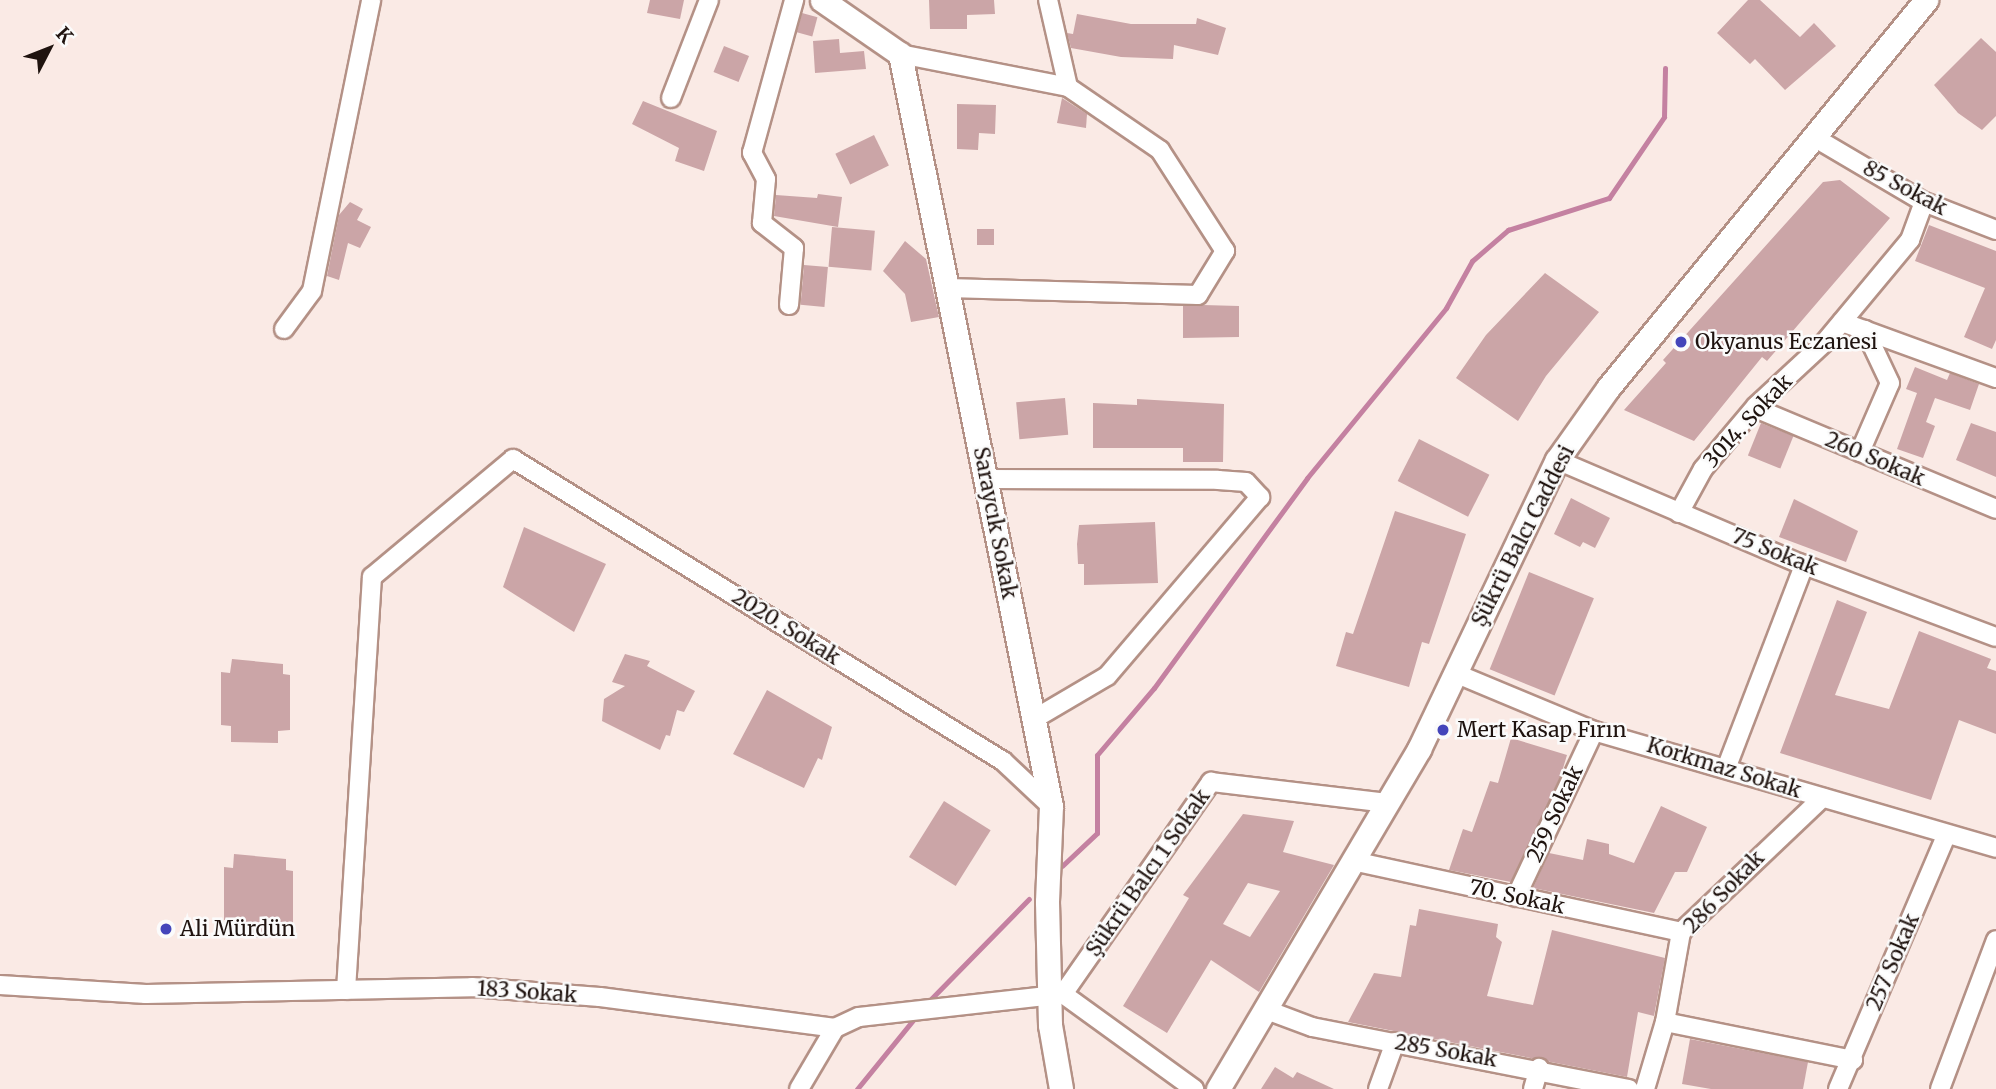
<!DOCTYPE html>
<html>
<head>
<meta charset="utf-8">
<style>
  body { margin:0 }
  #map { position:relative; width:1996px; height:1089px; overflow:hidden; background:#faeae5; font-family:Merriweather,serif }
  div>[style] { position:absolute }
  .stream>* { height:5px; margin:-2.5px; padding:0 2.5px; transform-origin:2.5px; border-radius:2.5px; background:#c481a1 }
  .building>* { inset:0; background:#cba5a7; transform-origin:0 0 }
  .roads { filter:drop-shadow(2px 0 #b49186) drop-shadow(-2px 0 #b49186) drop-shadow(0 2px #b49186) drop-shadow(0 -2px #b49186) }
  .minor>* { height:18px; margin:-9px; padding:0 9px; transform-origin:9px; border-radius:9px; background:#fff }
  .tertiary>* { height:23px; margin:-11.5px; padding:0 11.5px; transform-origin:11.5px; border-radius:11.5px; background:#fff }
  .dots>* { width:19px; height:19px; translate:-50% -50%; box-sizing:border-box; border:4px solid #fbfbfb; border-radius:50% }
  span { translate:-50% -50%; white-space:nowrap; text-align:center; line-height:1.15; -webkit-text-stroke:5px #fbfbfb; paint-order:stroke }
  .street-label { font-size:21px; color:#1f130f }
  .poi-label { font-size:21px; color:#1f130f }
  .left { translate:0 -50%; text-align:left }
  .north { position:absolute; left:14px; top:14px; width:70px; height:70px; -webkit-text-stroke:5px #fbfbfb; paint-order:stroke; rotate:48deg; font-size:19px; font-weight:700; line-height:28px; text-align:center; color:#1f130f }
  .north::after { content:''; display:block; margin:auto; width:24px; height:32px; background:#1f130f; clip-path:polygon(50% 0,100% 100%,50% 72%,0 100%) }
</style>
</head>
<body>
<div id="map">
  <div class="stream">
    <i style="left:1062px;top:866px;width:48px;rotate:-43.3deg"></i>
    <i style="left:1097px;top:833px;width:78px;rotate:-90deg"></i>
    <i style="left:1097px;top:755px;width:88px;rotate:-49.6deg"></i>
    <i style="left:1154px;top:688px;width:260px;rotate:-53.9deg"></i>
    <i style="left:1307px;top:478px;width:220px;rotate:-50.7deg"></i>
    <i style="left:1446px;top:308px;width:54px;rotate:-61deg"></i>
    <i style="left:1472px;top:261px;width:48px;rotate:-40.7deg"></i>
    <i style="left:1508px;top:230px;width:106px;rotate:-17.6deg"></i>
    <i style="left:1609px;top:198px;width:98px;rotate:-55.8deg"></i>
    <i style="left:1664px;top:117px;width:49px;rotate:-88.8deg"></i>
    <i style="left:926px;top:1004px;width:147px;rotate:-45.6deg"></i>
    <i style="left:857px;top:1089px;width:97px;rotate:-50.9deg"></i>
  </div>
  <div class="building">
    <i style="clip-path:polygon(650px 0,684px 0,680px 19px,647px 13px)"></i>
    <i style="clip-path:polygon(929px 0,994px 0,995px 14px,967px 15px,967px 29px,930px 29px)"></i>
    <i style="clip-path:polygon(1748px 0,1760px 0,1800px 37px,1814px 23px,1836px 46px,1785px 90px,1755px 59px,1750px 64px,1717px 33px)"></i>
    <i style="left:802px;top:13px;width:16px;height:20px;rotate:15deg"></i>
    <i style="clip-path:polygon(1077px 14px,1131px 24px,1196px 24px,1197px 18px,1226px 28px,1218px 55px,1174px 45px,1173px 59px,1121px 57px,1071px 48px,1067px 33px,1073px 34px)"></i>
    <i style="clip-path:polygon(1981px 38px,1996px 52px,1996px 116px,1982px 130px,1958px 113px,1934px 85px)"></i>
    <i style="clip-path:polygon(839px 39px,840px 53px,864px 51px,866px 69px,815px 73px,813px 41px)"></i>
    <i style="left:724px;top:46px;width:27px;height:28px;rotate:22deg"></i>
    <i style="clip-path:polygon(1062px 98px,1087px 114px,1086px 128px,1057px 123px)"></i>
    <i style="clip-path:polygon(643px 101px,717px 131px,704px 171px,675px 161px,679px 148px,632px 124px)"></i>
    <i style="clip-path:polygon(957px 104px,996px 105px,995px 134px,979px 133px,978px 150px,957px 149px)"></i>
    <i style="left:874px;top:135px;width:34px;height:43px;rotate:64deg"></i>
    <i style="clip-path:polygon(1840px 180px,1890px 218px,1767px 361px,1762px 357px,1694px 441px,1624px 410px,1666px 363px,1663px 360px,1823px 182px)"></i>
    <i style="clip-path:polygon(818px 194px,842px 197px,838px 227px,774px 216px,776px 195px,817px 198px)"></i>
    <i style="clip-path:polygon(350px 202px,363px 209px,357px 220px,371px 227px,360px 248px,348px 243px,339px 280px,327px 276px,339px 215px)"></i>
    <i style="clip-path:polygon(1929px 225px,1996px 251px,1996px 340px,1992px 349px,1964px 337px,1985px 288px,1915px 261px)"></i>
    <i style="left:832px;top:227px;width:43px;height:40px;rotate:5deg"></i>
    <i style="left:977px;top:229px;width:17px;height:16px"></i>
    <i style="clip-path:polygon(905px 241px,926px 259px,939px 317px,911px 322px,905px 294px,883px 271px)"></i>
    <i style="left:804px;top:265px;width:24px;height:40px;rotate:5deg"></i>
    <i style="clip-path:polygon(1545px 273px,1599px 312px,1546px 376px,1518px 421px,1456px 378px,1486px 335px)"></i>
    <i style="clip-path:polygon(1203px 305px,1239px 306px,1239px 337px,1183px 338px,1183px 306px)"></i>
    <i style="clip-path:polygon(1915px 367px,1947px 380px,1950px 373px,1979px 384px,1970px 410px,1935px 398px,1926px 422px,1935px 426px,1923px 458px,1897px 449px,1917px 393px,1906px 389px)"></i>
    <i style="left:1065px;top:398px;width:37px;height:49px;rotate:85deg"></i>
    <i style="clip-path:polygon(1137px 399px,1224px 404px,1223px 462px,1183px 462px,1183px 448px,1093px 448px,1093px 403px,1137px 405px)"></i>
    <i style="left:1761px;top:423px;width:35px;height:35px;rotate:22deg"></i>
    <i style="clip-path:polygon(1971px 423px,1996px 432px,1996px 477px,1956px 460px)"></i>
    <i style="left:1419px;top:439px;width:79px;height:47px;rotate:27deg"></i>
    <i style="clip-path:polygon(1571px 498px,1610px 518px,1595px 548px,1583px 542px,1580px 547px,1554px 534px)"></i>
    <i style="clip-path:polygon(1794px 499px,1858px 531px,1846px 562px,1779px 537px)"></i>
    <i style="clip-path:polygon(1395px 511px,1466px 534px,1429px 644px,1422px 642px,1409px 687px,1336px 666px,1346px 632px,1353px 634px)"></i>
    <i style="clip-path:polygon(1155px 522px,1158px 583px,1084px 585px,1084px 564px,1078px 564px,1077px 544px,1079px 525px)"></i>
    <i style="clip-path:polygon(524px 527px,606px 564px,574px 632px,503px 587px)"></i>
    <i style="left:1529px;top:572px;width:70px;height:105px;rotate:22deg"></i>
    <i style="clip-path:polygon(1837px 600px,1867px 612px,1835px 695px,1889px 709px,1919px 631px,1991px 659px,1987px 668px,1996px 671px,1996px 734px,1959px 720px,1931px 800px,1780px 753px)"></i>
    <i style="clip-path:polygon(625px 654px,650px 661px,647px 666px,695px 691px,684px 712px,677px 710px,670px 736px,666px 735px,660px 750px,602px 721px,604px 699px,625px 686px,612px 682px)"></i>
    <i style="clip-path:polygon(232px 659px,283px 664px,283px 674px,290px 675px,290px 730px,278px 731px,278px 743px,231px 742px,231px 726px,221px 725px,221px 672px,230px 673px)"></i>
    <i style="clip-path:polygon(767px 690px,832px 727px,822px 760px,818px 758px,804px 788px,733px 754px)"></i>
    <i style="clip-path:polygon(1511px 738px,1567px 755px,1561px 775px,1511px 882px,1449px 870px,1463px 829px,1472px 832px,1490px 781px,1498px 783px)"></i>
    <i style="left:944px;top:801px;width:55px;height:66px;rotate:32deg"></i>
    <i style="clip-path:polygon(1661px 806px,1707px 827px,1687px 872px,1675px 872px,1654px 913px,1533px 888px,1549px 853px,1583px 860px,1587px 839px,1609px 844px,1609px 854px,1634px 863px)"></i>
    <i style="clip-path:polygon(evenodd,1243px 814px,1294px 821px,1283px 852px,1334px 865px,1259px 992px,1211px 960px,1167px 1033px,1123px 1006px,1189px 898px,1183px 895px,1243px 814px,1248px 883px,1280px 891px,1250px 937px,1223px 924px,1248px 883px)"></i>
    <i style="clip-path:polygon(234px 854px,286px 859px,286px 870px,293px 871px,293px 925px,281px 926px,281px 938px,234px 937px,234px 921px,224px 920px,224px 867px,233px 868px)"></i>
    <i style="clip-path:polygon(1419px 909px,1498px 924px,1496px 937px,1502px 942px,1487px 996px,1533px 1005px,1552px 930px,1665px 958px,1654px 1016px,1638px 1012px,1627px 1077px,1348px 1022px,1374px 973px,1401px 977px,1410px 925px,1416px 926px)"></i>
    <i style="clip-path:polygon(1690px 1039px,1808px 1062px,1803px 1089px,1711px 1089px,1682px 1084px)"></i>
    <i style="clip-path:polygon(1275px 1067px,1293px 1078px,1297px 1072px,1334px 1089px,1261px 1089px)"></i>
  </div>
  <div class="roads">
    <div class="minor">
      <i style="left:900px;top:54px;width:171px;rotate:11.1deg"></i>
      <i style="left:1068px;top:87px;width:89px;rotate:-102.9deg"></i>
      <i style="left:671px;top:98px;width:105px;rotate:-68.8deg"></i>
      <i style="left:1817px;top:139px;width:124px;rotate:30.5deg"></i>
      <i style="left:1924px;top:202px;width:77px;rotate:21.3deg"></i>
      <i style="left:948px;top:288px;width:250px;rotate:1.6deg"></i>
      <i style="left:1198px;top:295px;width:52px;rotate:-58.5deg"></i>
      <i style="left:1225px;top:251px;width:120px;rotate:-122.8deg"></i>
      <i style="left:1160px;top:150px;width:112px;rotate:-145.6deg"></i>
      <i style="left:789px;top:305px;width:57px;rotate:-85deg"></i>
      <i style="left:794px;top:248px;width:41px;rotate:-142deg"></i>
      <i style="left:762px;top:223px;width:44px;rotate:-84.8deg"></i>
      <i style="left:766px;top:179px;width:30px;rotate:-118deg"></i>
      <i style="left:752px;top:153px;width:159px;rotate:-74.6deg"></i>
      <i style="left:1842px;top:322px;width:164px;rotate:20deg"></i>
      <i style="left:284px;top:329px;width:47px;rotate:-53.6deg"></i>
      <i style="left:312px;top:291px;width:297px;rotate:-78.5deg"></i>
      <i style="left:1755px;top:408px;width:261px;rotate:22.7deg"></i>
      <i style="left:1860px;top:452px;width:75px;rotate:-66.5deg"></i>
      <i style="left:1890px;top:383px;width:59px;rotate:-115.3deg"></i>
      <i style="left:1557px;top:460px;width:263px;rotate:23.1deg"></i>
      <i style="left:1799px;top:563px;width:210px;rotate:20.6deg"></i>
      <i style="left:986px;top:479px;width:232px;rotate:0.2deg"></i>
      <i style="left:1218px;top:480px;width:28px;rotate:4deg"></i>
      <i style="left:1246px;top:482px;width:21px;rotate:47deg"></i>
      <i style="left:1260px;top:497px;width:235px;rotate:130.5deg"></i>
      <i style="left:1107px;top:676px;width:85px;rotate:149.5deg"></i>
      <i style="left:1679px;top:513px;width:50px;rotate:-61.4deg"></i>
      <i style="left:1703px;top:469px;width:82px;rotate:-49.9deg"></i>
      <i style="left:1756px;top:406px;width:94px;rotate:-42.8deg"></i>
      <i style="left:1825px;top:342px;width:133px;rotate:-50.2deg"></i>
      <i style="left:1910px;top:240px;width:40px;rotate:-69.8deg"></i>
      <i style="left:1457px;top:674px;width:148px;rotate:22.6deg"></i>
      <i style="left:1594px;top:731px;width:419px;rotate:16.2deg"></i>
      <i style="left:1727px;top:766px;width:215px;rotate:-69deg"></i>
      <i style="left:1353px;top:861px;width:336px;rotate:12.2deg"></i>
      <i style="left:1516px;top:897px;width:183px;rotate:-64.8deg"></i>
      <i style="left:0;top:985px;width:146px;rotate:3.5deg"></i>
      <i style="left:146px;top:994px;width:326px;rotate:-1.2deg"></i>
      <i style="left:472px;top:987px;width:128px;rotate:4.5deg"></i>
      <i style="left:600px;top:997px;width:237px;rotate:7.5deg"></i>
      <i style="left:835px;top:1028px;width:26px;rotate:-25deg"></i>
      <i style="left:859px;top:1017px;width:205px;rotate:-6.4deg"></i>
      <i style="left:1063px;top:994px;width:259px;rotate:-55.1deg"></i>
      <i style="left:1211px;top:782px;width:177px;rotate:6.8deg"></i>
      <i style="left:346px;top:990px;width:414px;rotate:-86.4deg"></i>
      <i style="left:372px;top:577px;width:184px;rotate:-39.9deg"></i>
      <i style="left:513px;top:459px;width:576px;rotate:31.65deg"></i>
      <i style="left:1003px;top:761px;width:66px;rotate:43.2deg"></i>
      <i style="left:1063px;top:994px;width:162px;rotate:35.9deg"></i>
      <i style="left:1264px;top:1009px;width:51px;rotate:20.6deg"></i>
      <i style="left:1312px;top:1027px;width:323px;rotate:11.1deg"></i>
      <i style="left:1665px;top:1022px;width:192px;rotate:11.4deg"></i>
      <i style="left:799px;top:1089px;width:71px;rotate:-59.5deg"></i>
      <i style="left:1378px;top:1089px;width:50px;rotate:-70.1deg"></i>
      <i style="left:1533px;top:1089px;width:22px;rotate:-74deg"></i>
      <i style="left:1645px;top:1089px;width:70px;rotate:-73.4deg"></i>
      <i style="left:1665px;top:1022px;width:91px;rotate:-79.9deg"></i>
      <i style="left:1681px;top:932px;width:195px;rotate:-43.5deg"></i>
      <i style="left:1838px;top:1089px;width:277px;rotate:-66.9deg"></i>
      <i style="left:1940px;top:1089px;width:159px;rotate:-69.4deg"></i>
    </div>
    <div class="tertiary">
      <i style="left:822px;top:0;width:95px;rotate:34.7deg"></i>
      <i style="left:900px;top:54px;width:767px;rotate:78.65deg"></i>
      <i style="left:1051px;top:806px;width:96px;rotate:92.4deg"></i>
      <i style="left:1047px;top:902px;width:123px;rotate:88.6deg"></i>
      <i style="left:1050px;top:1025px;width:65px;rotate:80.2deg"></i>
      <i style="left:1218px;top:1089px;width:395px;rotate:-59.4deg"></i>
      <i style="left:1419px;top:749px;width:320px;rotate:-64.5deg"></i>
      <i style="left:1557px;top:460px;width:88px;rotate:-54.7deg"></i>
      <i style="left:1608px;top:388px;width:502px;rotate:-50.66deg"></i>
    </div>
  </div>
  <div class="dots">
    <i style="left:1681px;top:342px;background:#4445ba"></i>
    <i style="left:1443px;top:730px;background:#4445ba"></i>
    <i style="left:166px;top:929px;background:#4445ba"></i>
  </div>
  <div class="street-label">
    <span style="left:1905px;top:188px;rotate:28deg">85 Sokak</span>
    <span style="left:1748px;top:421px;rotate:-47deg">3014. Sokak</span>
    <span style="left:1875px;top:459px;rotate:23deg">260 Sokak</span>
    <span style="left:995px;top:523px;rotate:79deg">Saraycık Sokak</span>
    <span style="left:1523px;top:536px;rotate:-63deg">Şükrü Balcı Caddesi</span>
    <span style="left:1775px;top:552px;rotate:22deg">75 Sokak</span>
    <span style="left:786px;top:627px;rotate:32deg">2020. Sokak</span>
    <span style="left:1724px;top:768px;rotate:17deg">Korkmaz Sokak</span>
    <span style="left:1555px;top:814px;rotate:-65deg">259 Sokak</span>
    <span style="left:1148px;top:873px;rotate:-55deg">Şükrü Balcı 1 Sokak</span>
    <span style="left:1724px;top:892px;rotate:-46deg">286 Sokak</span>
    <span style="left:1517px;top:897px;rotate:12deg">70. Sokak</span>
    <span style="left:1893px;top:962px;rotate:-67deg">257 Sokak</span>
    <span style="left:527px;top:992px;rotate:4deg">183 Sokak</span>
    <span style="left:1446px;top:1051px;rotate:10deg">285 Sokak</span>
  </div>
  <div class="poi-label">
    <span class="left" style="left:1695px;top:342px">Okyanus Eczanesi</span>
    <span class="left" style="left:1457px;top:730px">Mert Kasap Fırın</span>
    <span class="left" style="left:180px;top:929px">Ali Mürdün</span>
  </div>
  <div class="north">K</div>
</div>
</body>
</html>
